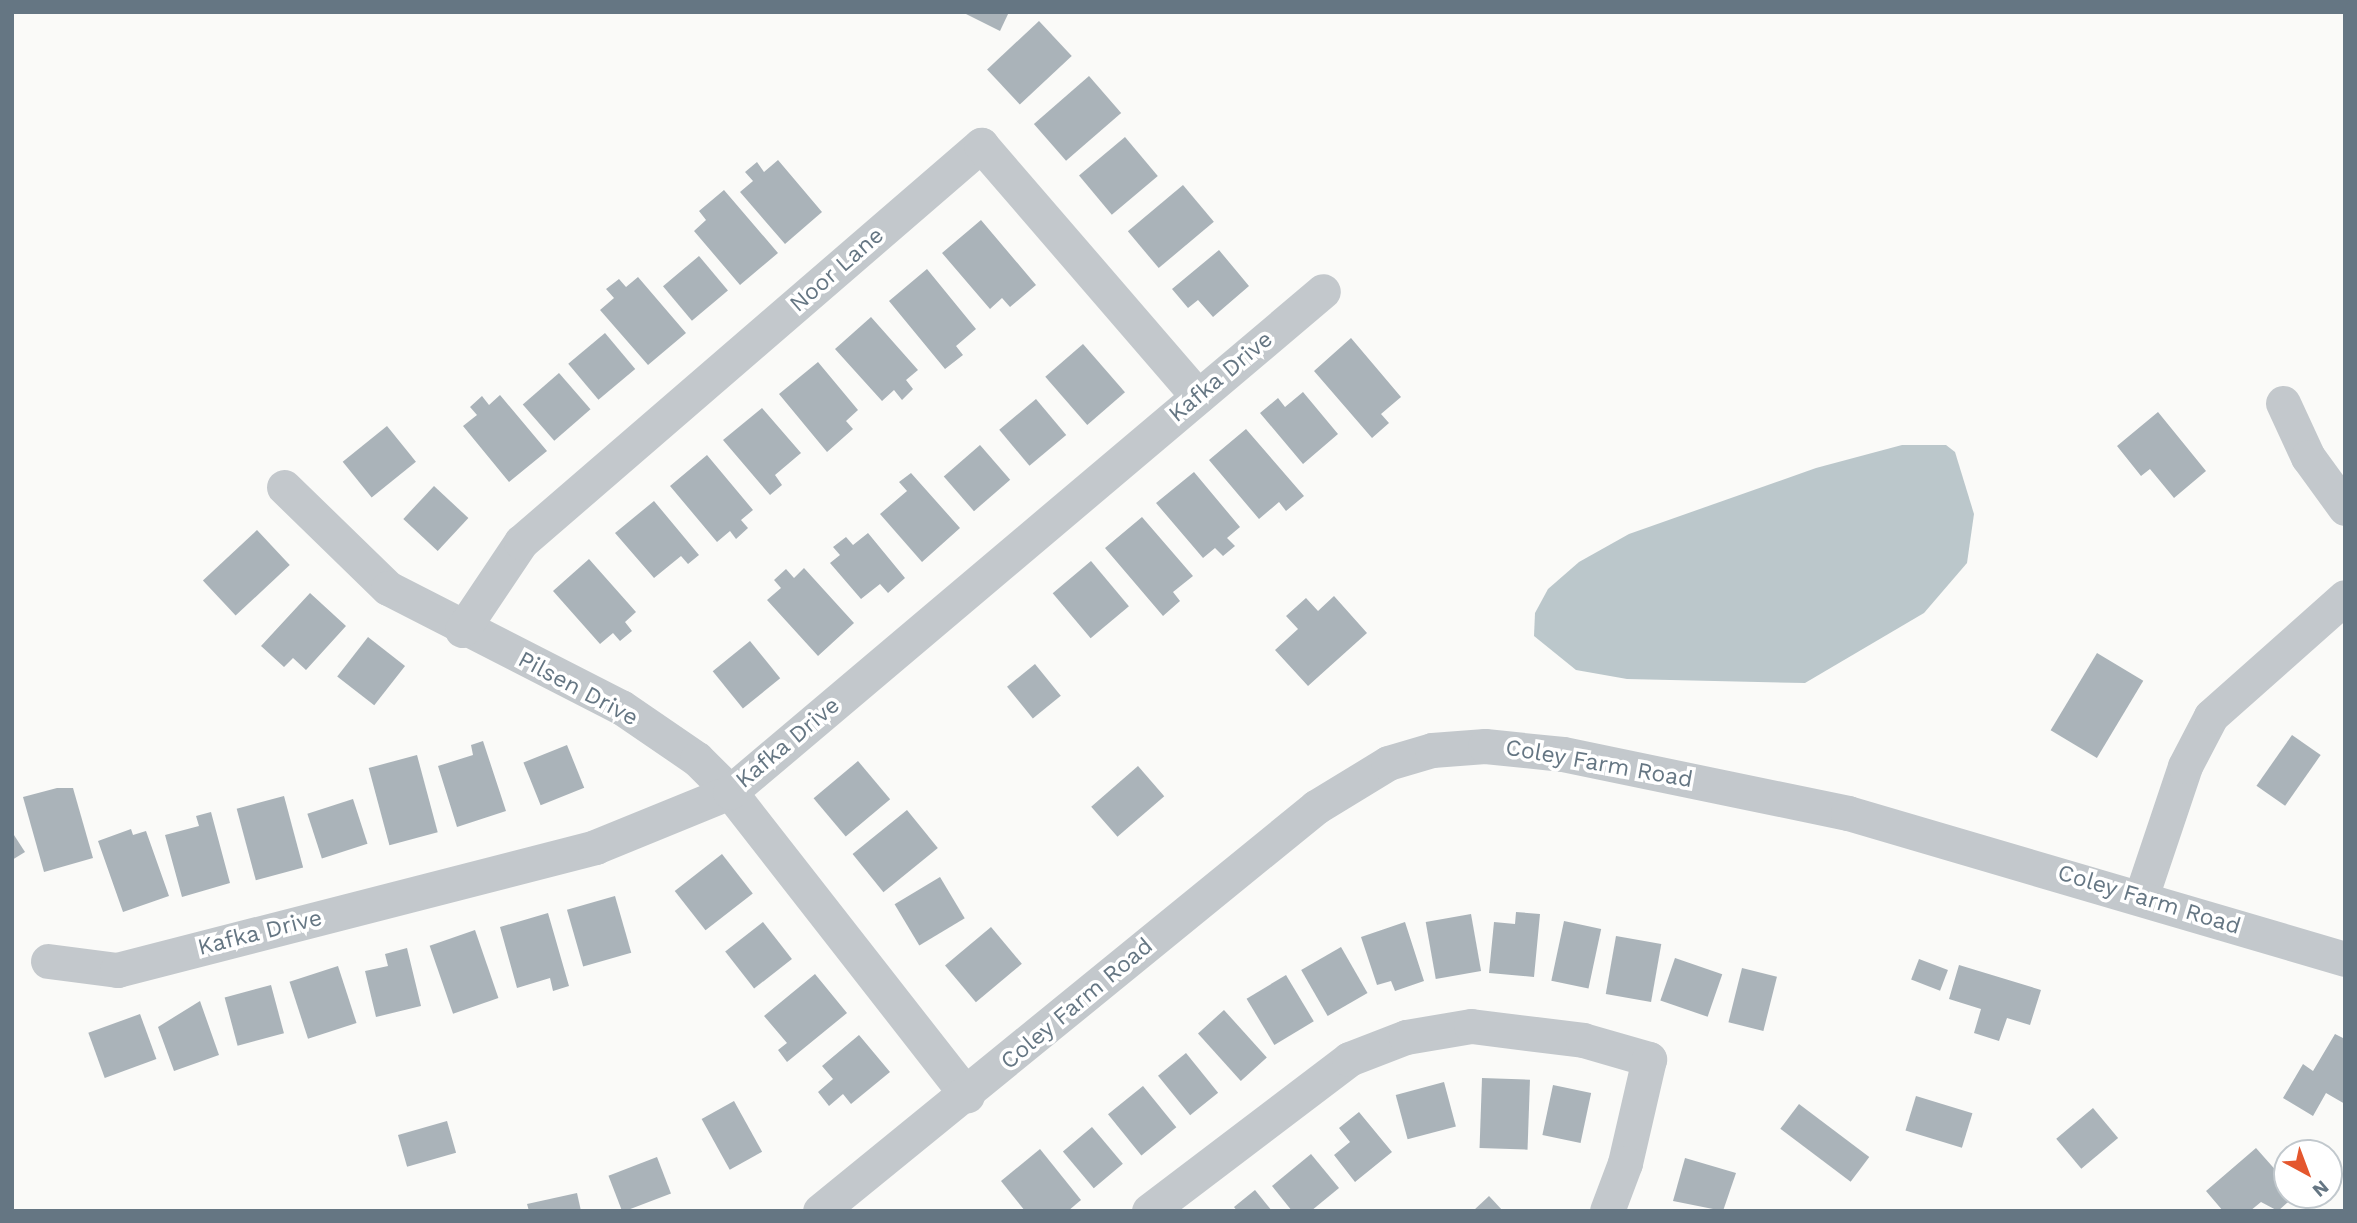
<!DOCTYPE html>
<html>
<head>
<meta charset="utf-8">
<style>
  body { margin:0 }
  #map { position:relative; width:2357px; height:1223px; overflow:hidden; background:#fafaf8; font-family:"Work Sans",sans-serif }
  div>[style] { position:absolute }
  .water>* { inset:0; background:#bbc7cb }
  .building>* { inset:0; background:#aab3b9; transform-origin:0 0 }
  .minor>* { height:35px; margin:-17.5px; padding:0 17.5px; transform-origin:17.5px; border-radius:17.5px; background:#c3c8cc }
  span { translate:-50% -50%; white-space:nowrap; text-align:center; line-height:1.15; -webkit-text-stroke:7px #fff; paint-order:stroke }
  .street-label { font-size:23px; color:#657683 }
  .frame { position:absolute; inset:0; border:14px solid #657683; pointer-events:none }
  .north { position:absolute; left:2273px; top:1139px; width:70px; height:70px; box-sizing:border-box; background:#fff; border:2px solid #c1c8cd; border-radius:50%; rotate:139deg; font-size:19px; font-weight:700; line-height:28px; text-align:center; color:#657683 }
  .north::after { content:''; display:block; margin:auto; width:24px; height:32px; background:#e4572e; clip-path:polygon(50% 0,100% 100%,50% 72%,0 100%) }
</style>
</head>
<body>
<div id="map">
  <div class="water">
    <i style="clip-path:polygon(1902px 445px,1946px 445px,1955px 452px,1974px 514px,1967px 563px,1924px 613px,1805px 683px,1627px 679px,1576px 670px,1534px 636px,1535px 613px,1548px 589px,1579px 562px,1629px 534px,1816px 468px)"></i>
  </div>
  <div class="building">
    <i style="clip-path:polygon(962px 12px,1009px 12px,1000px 31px)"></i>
    <i style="left:1039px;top:21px;width:48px;height:71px;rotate:47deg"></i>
    <i style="left:1089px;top:76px;width:49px;height:73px;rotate:49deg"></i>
    <i style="left:1125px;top:137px;width:51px;height:60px;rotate:50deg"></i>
    <i style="clip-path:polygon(778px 160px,822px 212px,785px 244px,740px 192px,753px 181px,745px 172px,757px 162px,764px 172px)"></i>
    <i style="left:1183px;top:185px;width:48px;height:72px;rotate:50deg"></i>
    <i style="clip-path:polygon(724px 190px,778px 253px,740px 285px,694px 231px,706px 220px,699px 211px)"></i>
    <i style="clip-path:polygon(981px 220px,1036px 285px,1010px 307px,1002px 298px,990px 309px,942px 253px)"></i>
    <i style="clip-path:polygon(1219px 250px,1249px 286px,1213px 317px,1198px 300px,1188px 308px,1172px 289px)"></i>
    <i style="left:699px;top:256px;width:45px;height:47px;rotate:50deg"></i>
    <i style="clip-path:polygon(927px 269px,976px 329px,956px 346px,963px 355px,945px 369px,889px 301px)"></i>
    <i style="clip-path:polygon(638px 277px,686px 333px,648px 365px,600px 310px,614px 298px,606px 289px,619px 279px,626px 287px)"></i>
    <i style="clip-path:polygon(871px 317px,918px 370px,906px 380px,913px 389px,902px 400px,894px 390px,882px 401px,835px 349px)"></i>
    <i style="left:605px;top:333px;width:47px;height:48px;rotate:50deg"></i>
    <i style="clip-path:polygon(1351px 338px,1401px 397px,1381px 414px,1389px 423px,1372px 438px,1314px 371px)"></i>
    <i style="left:1083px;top:344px;width:64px;height:50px;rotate:49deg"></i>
    <i style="clip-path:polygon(818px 362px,858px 410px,846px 421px,853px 429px,827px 452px,779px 394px)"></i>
    <i style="left:559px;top:373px;width:48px;height:48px;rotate:49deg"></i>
    <i style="clip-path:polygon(1303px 392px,1338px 434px,1303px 464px,1260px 413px,1278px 398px,1285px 407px)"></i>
    <i style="clip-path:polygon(500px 395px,547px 451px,509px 482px,463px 426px,477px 415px,470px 407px,482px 396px,489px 405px)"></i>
    <i style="left:1036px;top:399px;width:47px;height:48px;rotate:50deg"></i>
    <i style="clip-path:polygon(762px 408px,801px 453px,775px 475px,782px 485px,770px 495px,723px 440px)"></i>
    <i style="clip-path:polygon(2158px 412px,2206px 471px,2174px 498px,2150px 469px,2141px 476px,2117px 446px)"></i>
    <i style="left:387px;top:426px;width:46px;height:57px;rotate:51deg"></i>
    <i style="clip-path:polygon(1246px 429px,1304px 496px,1286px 511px,1279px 502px,1259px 519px,1209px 460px)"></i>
    <i style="left:980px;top:445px;width:46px;height:48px;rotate:49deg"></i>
    <i style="clip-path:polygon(707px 455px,753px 510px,741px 520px,748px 528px,736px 539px,730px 531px,717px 542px,670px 486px)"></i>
    <i style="clip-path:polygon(1194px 472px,1240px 527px,1227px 538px,1235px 546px,1223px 556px,1215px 548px,1203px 558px,1156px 503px)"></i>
    <i style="clip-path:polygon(911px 473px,960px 528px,922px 562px,880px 514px,907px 491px,899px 482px)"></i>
    <i style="left:434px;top:486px;width:47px;height:45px;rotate:43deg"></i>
    <i style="clip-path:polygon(654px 501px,699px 555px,688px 564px,681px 556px,654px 578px,615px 533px)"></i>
    <i style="clip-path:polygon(1142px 517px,1193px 576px,1173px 592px,1180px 601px,1163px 616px,1105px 548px)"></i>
    <i style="left:257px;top:530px;width:48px;height:74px;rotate:47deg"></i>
    <i style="clip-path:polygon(868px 533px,905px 578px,888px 593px,880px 584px,861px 599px,830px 563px,840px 555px,833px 547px,846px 537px,853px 545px)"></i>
    <i style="clip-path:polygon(589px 559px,636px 612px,625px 622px,632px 631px,620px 641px,613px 633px,600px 644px,553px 591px)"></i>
    <i style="left:1091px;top:561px;width:59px;height:50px;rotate:50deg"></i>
    <i style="clip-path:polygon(804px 568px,854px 623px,818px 656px,767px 600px,781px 588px,774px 580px,786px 569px,794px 578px)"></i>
    <i style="clip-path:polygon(310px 593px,346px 626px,306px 670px,293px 658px,284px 667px,261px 646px)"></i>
    <i style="clip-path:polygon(1334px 596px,1367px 633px,1308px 686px,1275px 650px,1298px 629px,1286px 616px,1306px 598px,1318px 611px)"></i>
    <i style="left:368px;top:637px;width:47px;height:50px;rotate:38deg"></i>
    <i style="left:750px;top:641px;width:48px;height:48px;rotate:51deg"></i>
    <i style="left:2097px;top:653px;width:54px;height:90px;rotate:31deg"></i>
    <i style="left:1035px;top:664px;width:41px;height:36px;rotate:51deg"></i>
    <i style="left:2292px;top:735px;width:35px;height:62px;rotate:35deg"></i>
    <i style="clip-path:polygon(483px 741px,506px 811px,457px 827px,438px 766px,473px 755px,471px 745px)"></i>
    <i style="left:567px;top:745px;width:46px;height:47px;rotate:68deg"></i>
    <i style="left:417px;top:755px;width:80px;height:50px;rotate:75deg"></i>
    <i style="left:858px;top:761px;width:50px;height:58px;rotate:50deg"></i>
    <i style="left:1138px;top:766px;width:40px;height:62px;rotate:49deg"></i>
    <i style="clip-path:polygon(57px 788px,73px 788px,93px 858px,44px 872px,23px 797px)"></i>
    <i style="left:284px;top:796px;width:74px;height:49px;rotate:75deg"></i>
    <i style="left:353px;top:799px;width:47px;height:48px;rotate:72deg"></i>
    <i style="left:907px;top:810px;width:49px;height:70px;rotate:51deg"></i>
    <i style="clip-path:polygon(211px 812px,230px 883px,182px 897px,165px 835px,199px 826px,196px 816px)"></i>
    <i style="clip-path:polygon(131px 829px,133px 835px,146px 831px,169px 896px,123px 912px,98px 841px)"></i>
    <i style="clip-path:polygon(12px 832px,25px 852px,12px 860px)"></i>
    <i style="left:722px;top:854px;width:50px;height:60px;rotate:52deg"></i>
    <i style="left:940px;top:877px;width:48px;height:53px;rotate:59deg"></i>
    <i style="left:615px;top:896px;width:59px;height:50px;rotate:74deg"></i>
    <i style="clip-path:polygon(1516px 912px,1540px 914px,1534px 977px,1489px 973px,1494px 922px,1515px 924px)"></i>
    <i style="clip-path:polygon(548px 913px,569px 986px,553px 991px,550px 978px,517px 988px,500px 927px)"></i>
    <i style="left:1471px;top:914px;width:58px;height:46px;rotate:80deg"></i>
    <i style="left:1564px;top:921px;width:38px;height:61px;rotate:12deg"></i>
    <i style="left:763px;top:922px;width:47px;height:48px;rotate:52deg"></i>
    <i style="clip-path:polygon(1405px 922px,1424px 981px,1395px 991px,1391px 981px,1377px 985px,1361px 937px)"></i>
    <i style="left:991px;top:927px;width:48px;height:60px;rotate:50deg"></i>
    <i style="left:475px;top:930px;width:72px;height:48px;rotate:71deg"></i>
    <i style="left:1616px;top:936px;width:46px;height:59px;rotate:10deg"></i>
    <i style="left:1341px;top:947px;width:53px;height:46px;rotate:60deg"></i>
    <i style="clip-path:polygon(407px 948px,421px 1006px,376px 1017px,365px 971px,388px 966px,385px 954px)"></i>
    <i style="left:1675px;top:958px;width:50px;height:45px;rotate:19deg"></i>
    <i style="left:1919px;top:959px;width:31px;height:22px;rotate:21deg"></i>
    <i style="clip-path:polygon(1959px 965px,2041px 990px,2030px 1025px,2007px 1018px,1999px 1041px,1974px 1033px,1981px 1009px,1949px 999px)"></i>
    <i style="left:338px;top:966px;width:60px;height:51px;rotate:72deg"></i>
    <i style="left:1742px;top:968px;width:36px;height:56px;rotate:14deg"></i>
    <i style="clip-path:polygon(815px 974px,847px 1013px,787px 1062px,778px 1050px,787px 1043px,764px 1016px)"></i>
    <i style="left:1286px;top:975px;width:54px;height:46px;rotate:59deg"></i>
    <i style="left:271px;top:985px;width:50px;height:48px;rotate:75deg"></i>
    <i style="clip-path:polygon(200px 1001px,219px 1055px,174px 1071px,158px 1027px)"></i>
    <i style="left:1224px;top:1010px;width:64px;height:35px;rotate:48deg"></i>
    <i style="left:140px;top:1014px;width:48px;height:55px;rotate:70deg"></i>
    <i style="clip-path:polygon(2335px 1034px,2345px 1039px,2345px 1104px,2326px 1093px,2313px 1116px,2283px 1098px,2303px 1064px,2313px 1071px)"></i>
    <i style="clip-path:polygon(859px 1035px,890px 1072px,851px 1104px,843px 1094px,829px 1106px,818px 1092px,833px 1079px,822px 1066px)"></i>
    <i style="left:1186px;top:1053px;width:51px;height:36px;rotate:51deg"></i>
    <i style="left:1482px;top:1078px;width:48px;height:70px;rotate:2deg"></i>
    <i style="left:1444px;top:1082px;width:46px;height:50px;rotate:75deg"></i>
    <i style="left:1553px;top:1085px;width:39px;height:51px;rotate:12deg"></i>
    <i style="left:1143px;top:1086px;width:53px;height:45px;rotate:51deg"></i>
    <i style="left:1916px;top:1096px;width:59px;height:36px;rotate:17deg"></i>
    <i style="left:734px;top:1101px;width:58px;height:37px;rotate:61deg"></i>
    <i style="left:1799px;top:1104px;width:88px;height:31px;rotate:37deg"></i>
    <i style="left:2093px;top:1108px;width:39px;height:48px;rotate:50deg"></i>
    <i style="clip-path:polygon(1359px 1112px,1392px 1152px,1355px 1182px,1334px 1155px,1350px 1142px,1339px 1128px)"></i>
    <i style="left:447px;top:1121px;width:33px;height:51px;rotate:74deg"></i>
    <i style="left:1092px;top:1127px;width:48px;height:38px;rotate:50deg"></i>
    <i style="clip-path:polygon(2256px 1148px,2287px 1183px,2287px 1195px,2296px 1195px,2278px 1211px,2261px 1202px,2250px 1211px,2223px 1211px,2206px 1191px)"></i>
    <i style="clip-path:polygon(1040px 1149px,1081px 1200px,1068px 1211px,1025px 1211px,1001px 1181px)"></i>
    <i style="clip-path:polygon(1311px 1154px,1339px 1188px,1311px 1211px,1292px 1211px,1272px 1186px)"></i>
    <i style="left:657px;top:1157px;width:39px;height:52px;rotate:69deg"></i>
    <i style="clip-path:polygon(1685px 1158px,1736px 1173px,1723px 1211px,1673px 1201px)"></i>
    <i style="clip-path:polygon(1255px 1190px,1272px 1211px,1237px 1211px,1234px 1207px)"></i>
    <i style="clip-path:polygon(577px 1193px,581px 1211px,529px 1211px,527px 1204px)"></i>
    <i style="clip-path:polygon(1489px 1196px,1503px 1211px,1473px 1211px)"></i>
  </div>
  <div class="minor">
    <i style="left:2283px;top:403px;width:60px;rotate:65.2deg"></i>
    <i style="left:2308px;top:457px;width:63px;rotate:54deg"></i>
    <i style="left:284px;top:487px;width:145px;rotate:44.2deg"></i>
    <i style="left:388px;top:588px;width:262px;rotate:27.1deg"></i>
    <i style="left:621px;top:707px;width:92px;rotate:34.4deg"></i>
    <i style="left:697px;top:759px;width:47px;rotate:45deg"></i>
    <i style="left:730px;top:792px;width:385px;rotate:52deg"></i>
    <i style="left:462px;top:630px;width:106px;rotate:-56.2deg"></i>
    <i style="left:521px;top:542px;width:608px;rotate:-40.8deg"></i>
    <i style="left:981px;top:145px;width:332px;rotate:49.2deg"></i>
    <i style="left:2141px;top:897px;width:138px;rotate:-71.4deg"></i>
    <i style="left:2185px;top:766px;width:56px;rotate:-62.5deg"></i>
    <i style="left:2211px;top:716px;width:179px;rotate:-41.6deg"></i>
    <i style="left:48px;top:961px;width:70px;rotate:7.4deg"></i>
    <i style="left:117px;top:970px;width:494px;rotate:-14.4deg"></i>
    <i style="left:595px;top:847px;width:146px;rotate:-22.2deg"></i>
    <i style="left:730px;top:792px;width:776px;rotate:-40.19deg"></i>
    <i style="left:820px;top:1211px;width:640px;rotate:-39.16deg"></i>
    <i style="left:1316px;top:807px;width:84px;rotate:-31.4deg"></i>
    <i style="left:1388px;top:763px;width:46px;rotate:-16.5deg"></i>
    <i style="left:1432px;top:750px;width:53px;rotate:-4.3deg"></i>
    <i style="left:1485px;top:746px;width:78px;rotate:5.9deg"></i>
    <i style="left:1563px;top:754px;width:291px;rotate:11.7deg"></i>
    <i style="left:1848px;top:813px;width:518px;rotate:16.37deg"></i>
    <i style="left:1149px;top:1211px;width:251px;rotate:-37.2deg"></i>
    <i style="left:1349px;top:1059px;width:61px;rotate:-21.1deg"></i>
    <i style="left:1406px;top:1037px;width:66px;rotate:-9.6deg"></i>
    <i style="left:1471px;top:1026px;width:113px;rotate:7.1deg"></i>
    <i style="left:1583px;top:1040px;width:69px;rotate:16.1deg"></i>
    <i style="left:1649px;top:1059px;width:107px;rotate:103deg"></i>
    <i style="left:1625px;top:1163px;width:51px;rotate:110.6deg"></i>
  </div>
  <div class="street-label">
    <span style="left:837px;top:270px;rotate:-41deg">Noor Lane</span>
    <span style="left:1221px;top:377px;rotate:-40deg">Kafka Drive</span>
    <span style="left:578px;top:689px;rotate:28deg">Pilsen Drive</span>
    <span style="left:788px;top:743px;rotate:-40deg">Kafka Drive</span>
    <span style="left:1599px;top:764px;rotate:10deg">Coley Farm Road</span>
    <span style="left:2149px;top:900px;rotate:17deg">Coley Farm Road</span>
    <span style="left:260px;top:933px;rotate:-14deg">Kafka Drive</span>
    <span style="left:1077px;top:1004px;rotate:-40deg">Coley Farm Road</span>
  </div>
  <div class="frame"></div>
  <div class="north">N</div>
</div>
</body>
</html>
